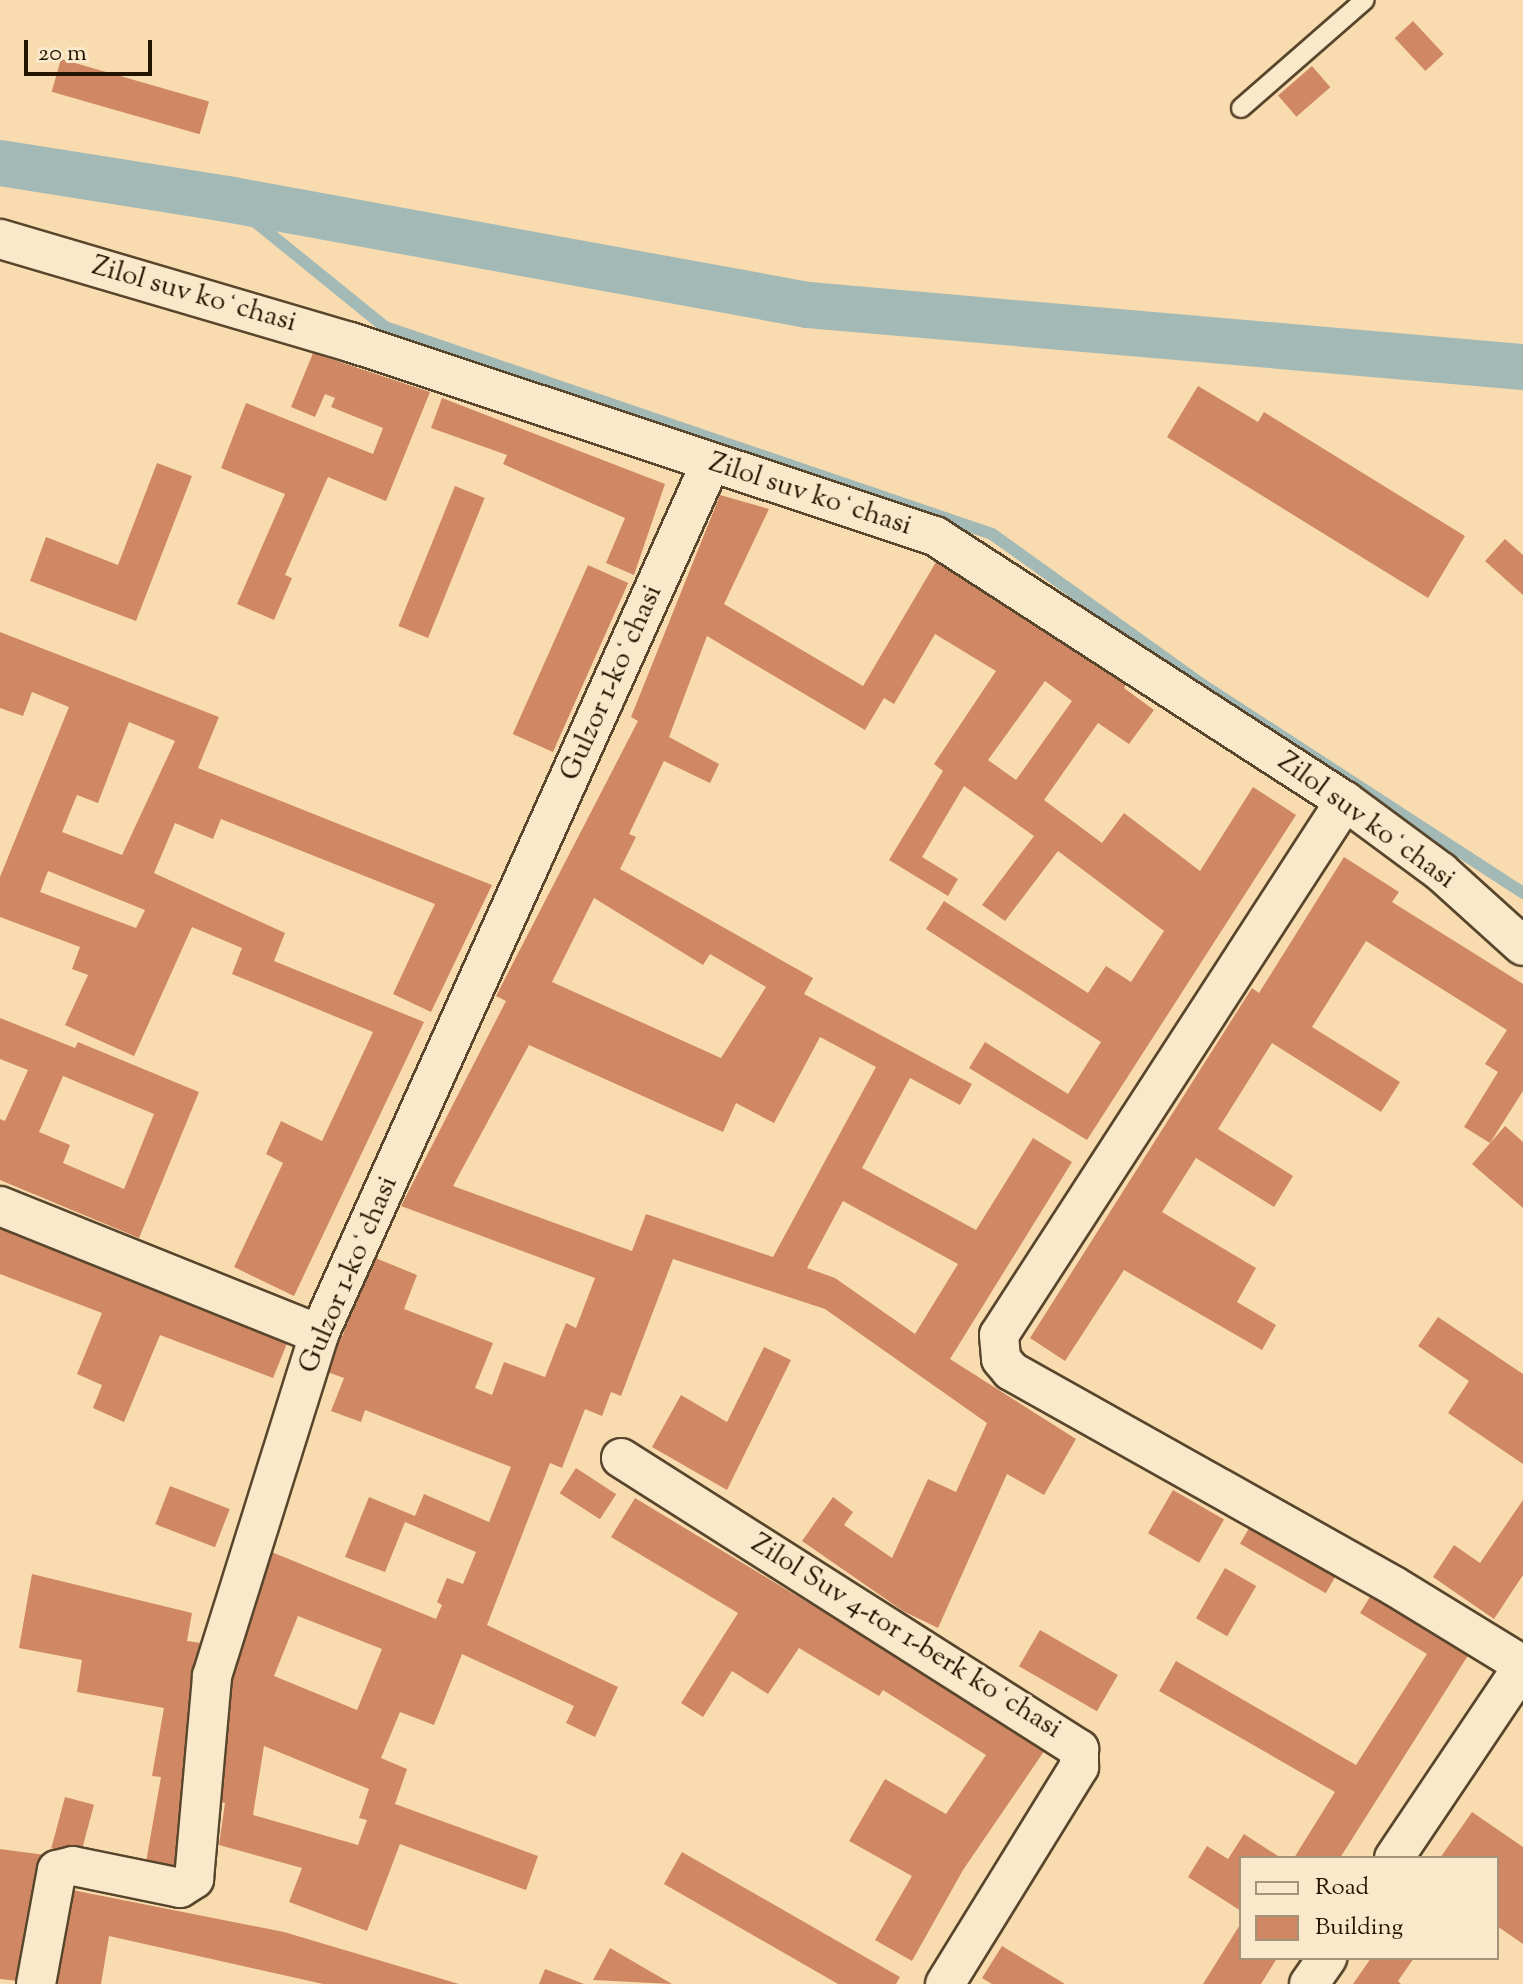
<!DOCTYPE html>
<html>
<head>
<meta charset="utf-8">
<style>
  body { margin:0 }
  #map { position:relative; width:1523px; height:1984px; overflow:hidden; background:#f8dcaf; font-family:"Sorts Mill Goudy",serif }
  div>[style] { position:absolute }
  .stream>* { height:12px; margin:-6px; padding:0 6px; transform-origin:6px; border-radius:6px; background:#a3b9b6 }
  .canal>* { height:46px; margin:-23px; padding:0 23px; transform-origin:23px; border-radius:23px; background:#a3b9b6 }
  .building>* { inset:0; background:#d08864; transform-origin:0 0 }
  .roads { filter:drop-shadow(2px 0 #58462c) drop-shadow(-2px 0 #58462c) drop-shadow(0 2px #58462c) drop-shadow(0 -2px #58462c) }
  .service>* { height:18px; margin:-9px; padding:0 9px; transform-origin:9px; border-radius:9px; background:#fae8cb }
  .minor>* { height:38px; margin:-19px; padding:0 19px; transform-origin:19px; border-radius:19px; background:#fae8cb }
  span { translate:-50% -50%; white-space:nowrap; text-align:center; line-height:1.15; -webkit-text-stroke:6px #fae8cb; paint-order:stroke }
  .street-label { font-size:28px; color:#231400 }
  .legend { position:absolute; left:1239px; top:1856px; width:260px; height:104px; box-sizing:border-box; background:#fae8cb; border:2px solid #a4937a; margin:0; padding:10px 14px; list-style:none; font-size:24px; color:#231400 }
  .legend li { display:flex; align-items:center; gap:16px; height:40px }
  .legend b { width:40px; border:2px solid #a4937a }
  .scale { position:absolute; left:24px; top:40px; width:128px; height:36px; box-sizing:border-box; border:4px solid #231400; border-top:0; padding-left:10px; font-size:24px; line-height:28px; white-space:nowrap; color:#231400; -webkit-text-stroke:6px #fae8cb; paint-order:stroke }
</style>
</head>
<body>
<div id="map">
  <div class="stream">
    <i style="left:227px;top:199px;width:203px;rotate:39deg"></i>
    <i style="left:385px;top:327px;width:641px;rotate:18.83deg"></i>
    <i style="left:992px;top:534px;width:259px;rotate:35.6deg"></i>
    <i style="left:1203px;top:685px;width:382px;rotate:33deg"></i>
  </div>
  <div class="canal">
    <i style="left:0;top:163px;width:230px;rotate:9deg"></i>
    <i style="left:227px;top:199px;width:591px;rotate:10.34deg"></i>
    <i style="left:808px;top:305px;width:718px;rotate:4.96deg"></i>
  </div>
  <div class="building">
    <i style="left:1413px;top:21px;width:45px;height:25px;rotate:47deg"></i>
    <i style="left:61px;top:59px;width:154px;height:34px;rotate:16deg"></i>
    <i style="left:1312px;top:66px;width:28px;height:45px;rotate:49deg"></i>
    <i style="clip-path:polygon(313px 353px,430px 392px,386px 501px,328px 477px,285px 575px,292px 578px,274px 620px,237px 604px,285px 494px,221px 468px,246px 403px,373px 454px,383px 428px,331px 407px,335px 398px,325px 394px,315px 417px,291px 407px)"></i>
    <i style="clip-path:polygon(1198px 386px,1258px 422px,1264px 412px,1465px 536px,1428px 598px,1167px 437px)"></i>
    <i style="clip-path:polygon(442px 398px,665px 484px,634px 575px,606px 563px,625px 518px,503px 464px,507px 455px,431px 428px)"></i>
    <i style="clip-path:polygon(157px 463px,192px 476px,136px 621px,30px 581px,46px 537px,118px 565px)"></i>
    <i style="left:455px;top:486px;width:32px;height:151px;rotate:22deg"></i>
    <i style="clip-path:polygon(evenodd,720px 495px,769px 509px,724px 604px,863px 686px,936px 562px,1032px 616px,1127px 682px,1124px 688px,1154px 710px,1129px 744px,1098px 723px,1044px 800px,1102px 843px,1124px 813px,1200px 871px,1253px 787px,1296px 815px,1087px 1140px,969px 1068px,985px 1042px,1068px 1094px,1101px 1042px,926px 929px,944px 901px,1088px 993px,1106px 966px,1131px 982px,1164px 931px,1058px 851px,1005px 921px,982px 905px,1034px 836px,964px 786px,922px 857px,958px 879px,948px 896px,889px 860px,943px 771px,934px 764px,996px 671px,935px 634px,894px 704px,884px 698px,865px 730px,707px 636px,669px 737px,719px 764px,710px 783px,664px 761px,629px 834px,636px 837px,620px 869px,813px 978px,804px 994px,972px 1084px,960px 1105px,910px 1078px,862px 1168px,976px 1230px,1033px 1138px,1072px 1162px,950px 1359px,1076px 1439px,1044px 1495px,1007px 1474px,938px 1628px,903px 1611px,802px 1541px,833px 1497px,853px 1512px,844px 1525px,892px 1558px,928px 1479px,956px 1492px,987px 1423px,825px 1309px,673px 1259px,621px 1396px,611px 1392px,602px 1416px,585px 1409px,562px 1468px,550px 1463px,487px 1625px,618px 1687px,595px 1737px,566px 1723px,574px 1706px,462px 1654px,434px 1725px,400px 1712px,381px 1758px,407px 1769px,395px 1804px,538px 1856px,526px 1890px,400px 1844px,367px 1931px,289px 1902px,302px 1868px,219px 1845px,225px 1803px,212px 1801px,223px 1694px,269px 1551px,436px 1619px,442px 1605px,437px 1602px,447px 1578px,463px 1584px,476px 1552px,405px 1522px,385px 1572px,345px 1557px,369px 1497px,415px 1516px,424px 1494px,489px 1522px,511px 1467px,365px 1410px,361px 1422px,331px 1411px,344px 1378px,319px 1369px,333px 1333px,342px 1337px,373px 1257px,417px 1275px,404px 1309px,493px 1343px,475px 1388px,492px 1395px,504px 1362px,545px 1377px,566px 1323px,576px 1328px,595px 1278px,401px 1206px,506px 1001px,496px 996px,638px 721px,631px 717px,720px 495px,1045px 681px,1072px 701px,1016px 780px,988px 760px,1045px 681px,720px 495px,594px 898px,703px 965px,710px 954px,766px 987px,721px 1058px,552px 982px,594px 898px,720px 495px,820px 1037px,876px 1067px,773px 1257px,646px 1214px,632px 1251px,453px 1186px,529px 1045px,723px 1132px,736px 1103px,774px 1123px,820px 1037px,720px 495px,843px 1201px,958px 1264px,915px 1334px,835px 1278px,807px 1268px,843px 1201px,720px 495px,298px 1616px,382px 1649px,357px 1710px,274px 1676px,298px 1616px,720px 495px,264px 1746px,369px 1789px,359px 1818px,367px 1820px,358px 1845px,253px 1815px,264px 1746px)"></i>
    <i style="clip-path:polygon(1505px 539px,1523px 555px,1523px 595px,1485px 561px)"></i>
    <i style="left:588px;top:565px;width:44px;height:185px;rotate:24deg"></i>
    <i style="clip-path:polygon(evenodd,0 632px,219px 717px,198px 768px,492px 885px,431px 1012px,393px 994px,435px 904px,221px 819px,213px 839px,175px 823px,154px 873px,285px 933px,274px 961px,424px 1022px,294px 1296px,234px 1267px,283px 1163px,266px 1154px,281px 1121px,322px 1141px,373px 1032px,232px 974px,242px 948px,192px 927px,134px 1056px,65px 1025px,88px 975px,72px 969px,80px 947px,0 917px,0 877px,69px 707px,32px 692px,23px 716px,0 708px,0 632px,129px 722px,175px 741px,122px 855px,62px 832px,77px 795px,98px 803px,129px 722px,0 632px,48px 871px,145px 910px,136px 928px,40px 892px,48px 871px)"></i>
    <i style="clip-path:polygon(1344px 857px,1399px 892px,1392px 902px,1523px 984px,1523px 1091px,1490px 1143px,1464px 1127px,1498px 1072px,1485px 1064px,1507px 1030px,1366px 941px,1312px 1027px,1400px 1082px,1381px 1112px,1272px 1043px,1218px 1129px,1293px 1176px,1274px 1207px,1196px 1158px,1162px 1212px,1256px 1268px,1237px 1302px,1276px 1325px,1262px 1350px,1124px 1270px,1065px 1361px,1030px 1338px,1252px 988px,1259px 993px)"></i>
    <i style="clip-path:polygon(evenodd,0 1018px,75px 1048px,78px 1042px,199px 1092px,139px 1238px,0 1180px,0 1119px,5px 1121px,28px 1070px,0 1059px,0 1018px,63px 1076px,154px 1114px,124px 1189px,63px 1163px,70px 1145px,39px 1132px,63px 1076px)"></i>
    <i style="clip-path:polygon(1505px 1126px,1523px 1142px,1523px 1208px,1472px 1164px)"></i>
    <i style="clip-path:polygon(0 1224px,290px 1336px,273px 1378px,160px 1335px,124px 1422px,93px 1408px,102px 1385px,77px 1374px,102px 1313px,0 1274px)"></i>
    <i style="clip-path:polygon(1438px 1317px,1523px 1374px,1523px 1464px,1448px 1413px,1469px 1381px,1418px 1346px)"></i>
    <i style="clip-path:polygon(764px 1347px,791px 1360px,727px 1490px,652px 1447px,681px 1395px,727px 1422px)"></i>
    <i style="left:576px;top:1468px;width:48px;height:30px;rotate:33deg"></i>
    <i style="left:170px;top:1486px;width:64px;height:41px;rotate:21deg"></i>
    <i style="left:1173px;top:1490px;width:59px;height:50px;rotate:30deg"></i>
    <i style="clip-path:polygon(635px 1498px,1047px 1747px,963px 1870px,912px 1961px,875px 1940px,912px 1876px,849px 1841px,885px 1779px,946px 1814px,986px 1755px,883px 1690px,879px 1696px,799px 1648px,768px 1694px,732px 1671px,703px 1717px,681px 1703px,738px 1613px,611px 1537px)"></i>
    <i style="clip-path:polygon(1523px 1500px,1523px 1575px,1494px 1619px,1433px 1577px,1454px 1545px,1480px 1563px)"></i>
    <i style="left:1256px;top:1516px;width:99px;height:32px;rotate:30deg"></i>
    <i style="left:1225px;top:1568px;width:36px;height:58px;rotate:30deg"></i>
    <i style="clip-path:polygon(32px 1574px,192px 1613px,187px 1641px,208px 1644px,183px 1781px,192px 1783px,177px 1867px,146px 1862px,161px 1777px,152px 1776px,164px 1708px,77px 1692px,82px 1660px,19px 1648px)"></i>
    <i style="clip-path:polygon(1376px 1587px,1474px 1646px,1340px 1858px,1294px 1858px,1335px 1792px,1159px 1691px,1176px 1661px,1356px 1765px,1427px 1654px,1360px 1613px)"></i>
    <i style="left:1040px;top:1630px;width:90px;height:42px;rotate:30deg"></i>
    <i style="left:65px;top:1797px;width:30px;height:53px;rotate:15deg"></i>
    <i style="clip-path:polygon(1472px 1812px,1523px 1847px,1523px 1944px,1497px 1926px,1497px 1858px,1440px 1858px)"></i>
    <i style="clip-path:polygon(1244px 1834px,1281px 1858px,1241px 1858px,1241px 1911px,1188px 1877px,1207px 1846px,1228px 1859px)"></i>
    <i style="clip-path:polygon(0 1849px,45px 1855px,28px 1982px,0 1979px)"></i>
    <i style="clip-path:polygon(682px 1852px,900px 1977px,896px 1984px,838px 1984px,664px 1884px)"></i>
    <i style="clip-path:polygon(67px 1889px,284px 1932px,459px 1984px,323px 1984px,109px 1936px,101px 1984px,52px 1984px)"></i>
    <i style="clip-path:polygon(1241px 1923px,1241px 1958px,1277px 1958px,1261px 1984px,1203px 1984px)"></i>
    <i style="clip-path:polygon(1002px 1946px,1065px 1984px,992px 1984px,982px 1978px)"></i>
    <i style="clip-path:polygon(610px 1948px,672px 1984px,593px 1980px)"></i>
    <i style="clip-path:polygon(1371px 1958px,1414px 1958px,1398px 1981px,1401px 1984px,1353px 1984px)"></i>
    <i style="clip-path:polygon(545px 1969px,584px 1984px,539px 1984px)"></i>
  </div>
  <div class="roads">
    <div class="service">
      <i style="left:1241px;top:108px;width:164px;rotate:-41.1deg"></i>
    </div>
    <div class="minor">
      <i style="left:0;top:239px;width:365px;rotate:16.4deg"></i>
      <i style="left:350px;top:342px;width:616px;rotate:18.35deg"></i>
      <i style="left:935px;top:536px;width:488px;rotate:32.9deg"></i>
      <i style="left:1345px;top:801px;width:119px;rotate:36.5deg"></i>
      <i style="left:1441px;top:872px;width:110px;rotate:42.1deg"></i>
      <i style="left:1345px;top:801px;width:636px;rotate:122.94deg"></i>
      <i style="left:999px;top:1335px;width:24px;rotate:85deg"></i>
      <i style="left:1001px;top:1359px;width:16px;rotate:50deg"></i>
      <i style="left:1011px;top:1371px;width:439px;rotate:29.3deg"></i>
      <i style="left:1394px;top:1586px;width:151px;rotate:31.5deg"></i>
      <i style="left:0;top:1206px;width:344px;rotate:21.9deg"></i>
      <i style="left:621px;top:1458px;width:543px;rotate:32.43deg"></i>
      <i style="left:1079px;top:1749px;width:18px;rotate:90deg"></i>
      <i style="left:1079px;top:1767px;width:255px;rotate:121.7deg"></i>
      <i style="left:1394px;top:1858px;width:231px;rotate:-56.1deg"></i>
      <i style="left:36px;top:1984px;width:116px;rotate:-79.6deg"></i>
      <i style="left:57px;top:1870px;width:16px;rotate:-14deg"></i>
      <i style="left:73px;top:1866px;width:109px;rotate:11.6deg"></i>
      <i style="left:180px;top:1888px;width:17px;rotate:-33deg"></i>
      <i style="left:194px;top:1879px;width:204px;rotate:-84.9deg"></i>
      <i style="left:212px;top:1676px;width:358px;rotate:-72.6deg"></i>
      <i style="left:319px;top:1334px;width:956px;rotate:-65.79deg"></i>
      <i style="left:1309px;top:1984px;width:32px;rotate:-55deg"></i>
    </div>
  </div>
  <div class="street-label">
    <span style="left:194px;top:295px;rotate:16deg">Zilol suv koʻchasi</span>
    <span style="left:810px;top:495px;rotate:18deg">Zilol suv koʻchasi</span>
    <span style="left:612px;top:683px;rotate:-66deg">Gulzor 1-koʻchasi</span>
    <span style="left:1366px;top:821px;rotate:36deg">Zilol suv koʻchasi</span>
    <span style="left:349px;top:1275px;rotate:-67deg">Gulzor 1-koʻchasi</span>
    <span style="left:906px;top:1637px;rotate:32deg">Zilol Suv 4-tor 1-berk koʻchasi</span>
  </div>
  <ul class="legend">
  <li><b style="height:10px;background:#fae8cb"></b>Road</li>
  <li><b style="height:22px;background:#d08864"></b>Building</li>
  </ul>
  <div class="scale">20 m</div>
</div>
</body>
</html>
